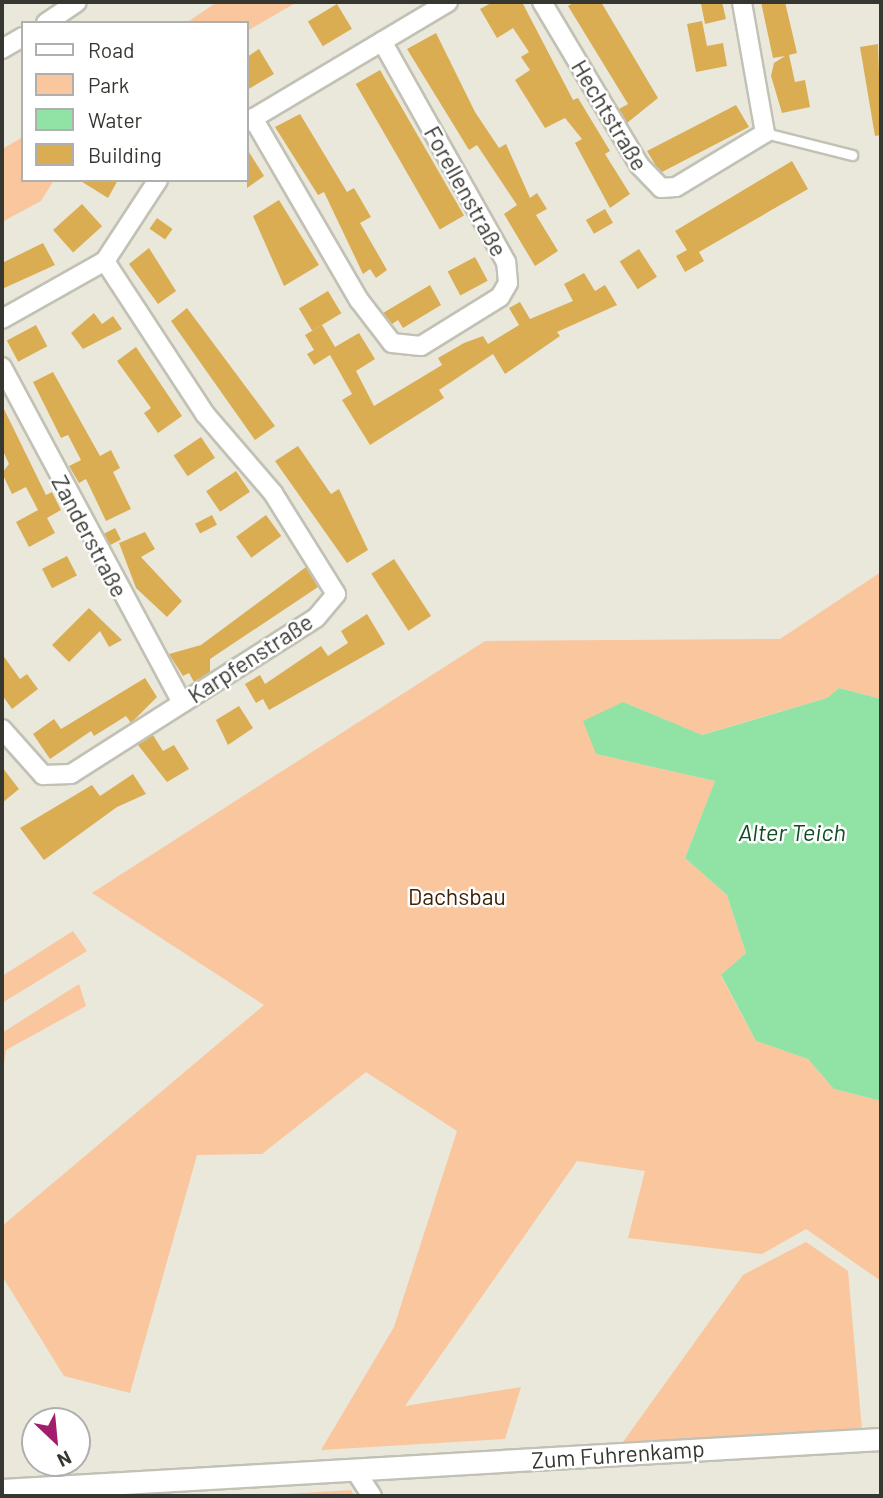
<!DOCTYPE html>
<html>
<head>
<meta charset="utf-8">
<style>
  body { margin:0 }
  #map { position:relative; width:883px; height:1498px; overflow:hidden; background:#e9e8db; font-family:Barlow,sans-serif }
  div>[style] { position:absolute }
  .green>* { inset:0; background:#fac69d }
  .water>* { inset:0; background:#90e3a4 }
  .building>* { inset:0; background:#dbad53; transform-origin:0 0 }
  .roads { filter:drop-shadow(2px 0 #c2c1b5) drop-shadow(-2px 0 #c2c1b5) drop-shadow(0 2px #c2c1b5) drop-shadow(0 -2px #c2c1b5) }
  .service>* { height:9px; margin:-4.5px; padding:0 4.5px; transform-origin:4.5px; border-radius:4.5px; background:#fff }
  .minor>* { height:18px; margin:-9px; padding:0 9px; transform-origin:9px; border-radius:9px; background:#fff }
  .tertiary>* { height:21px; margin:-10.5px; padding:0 10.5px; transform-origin:10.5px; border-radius:10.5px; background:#fff }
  span { translate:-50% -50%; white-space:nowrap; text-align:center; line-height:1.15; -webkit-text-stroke:5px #fff; paint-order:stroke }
  .street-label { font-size:23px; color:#373732 }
  .park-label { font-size:23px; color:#3f2106 }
  .water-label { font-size:24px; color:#114e26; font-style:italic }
  .frame { position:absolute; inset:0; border:4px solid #373732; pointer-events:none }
  .legend { position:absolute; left:21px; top:21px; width:228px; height:161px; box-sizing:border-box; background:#fff; border:2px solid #afafad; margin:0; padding:9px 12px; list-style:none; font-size:21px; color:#373732 }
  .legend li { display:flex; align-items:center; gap:14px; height:35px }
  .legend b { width:35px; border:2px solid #afafad }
  .north { position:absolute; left:21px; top:1407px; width:70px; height:70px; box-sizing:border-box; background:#fff; border:2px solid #afafad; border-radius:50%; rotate:154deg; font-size:19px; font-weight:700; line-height:28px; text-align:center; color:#373732 }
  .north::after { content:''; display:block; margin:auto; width:24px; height:32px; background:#a21d6b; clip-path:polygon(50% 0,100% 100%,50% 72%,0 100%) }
</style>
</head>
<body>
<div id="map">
  <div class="green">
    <i style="clip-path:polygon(217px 2px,297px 2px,247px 31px,247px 23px,186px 23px)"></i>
    <i style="clip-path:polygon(23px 137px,23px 180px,54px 180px,41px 201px,2px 222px,2px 149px)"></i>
    <i style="clip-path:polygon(881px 572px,881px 699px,839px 688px,827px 698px,701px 735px,623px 702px,596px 754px,715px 781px,685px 858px,727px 895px,746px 953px,721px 976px,756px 1041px,808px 1059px,834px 1089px,881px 1101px,881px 1281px,806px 1229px,762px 1254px,628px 1238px,645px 1171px,577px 1161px,405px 1406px,521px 1387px,505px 1439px,321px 1450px,394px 1327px,457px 1131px,366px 1072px,262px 1154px,197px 1155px,130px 1393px,64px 1376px,2px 1276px,2px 1226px,264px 1005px,92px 893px,485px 641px,780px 639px)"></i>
    <i style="clip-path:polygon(73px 931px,87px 951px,2px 1003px,2px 976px)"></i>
    <i style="clip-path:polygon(79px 984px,86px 1006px,6px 1050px,2px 1077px,2px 1033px)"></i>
    <i style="clip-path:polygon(806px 1242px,848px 1271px,862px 1430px,623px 1442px,743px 1275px)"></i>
    <i style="clip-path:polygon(351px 1490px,354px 1496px,254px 1496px)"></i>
  </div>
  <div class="water">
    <i style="clip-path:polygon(839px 688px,881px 699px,881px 1101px,834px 1089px,808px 1059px,756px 1041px,721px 975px,746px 953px,727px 895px,685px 858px,715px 781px,596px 754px,583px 721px,623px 702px,702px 735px,827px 698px)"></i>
  </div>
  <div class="building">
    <i style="clip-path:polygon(493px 2px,522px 2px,573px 100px,578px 98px,610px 151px,605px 154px,630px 194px,610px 208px,575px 143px,582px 139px,565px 118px,545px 128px,515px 80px,530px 70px,521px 57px,529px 52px,513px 28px,497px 38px,480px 9px)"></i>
    <i style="clip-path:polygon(575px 2px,601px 2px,658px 98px,627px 123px,619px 109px,628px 104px,568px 6px)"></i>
    <i style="clip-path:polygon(722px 2px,726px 19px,705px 24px,701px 4px)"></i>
    <i style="clip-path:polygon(761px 2px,785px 2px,797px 53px,789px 55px,795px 82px,805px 80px,810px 107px,782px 113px,771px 76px,774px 63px,785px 56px,773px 58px)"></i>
    <i style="left:337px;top:4px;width:29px;height:34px;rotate:59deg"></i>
    <i style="clip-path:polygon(702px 21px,707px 46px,723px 43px,727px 66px,696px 72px,687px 24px)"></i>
    <i style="clip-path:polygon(436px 33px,475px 112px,499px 148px,506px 144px,530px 198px,537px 193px,547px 209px,536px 215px,558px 251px,535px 266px,504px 214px,517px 205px,477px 145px,469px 150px,407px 49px)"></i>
    <i style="clip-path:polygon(878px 44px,881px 135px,875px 136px,860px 47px)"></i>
    <i style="clip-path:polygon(259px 49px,274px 74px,247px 90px,247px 57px)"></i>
    <i style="left:380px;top:70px;width:168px;height:28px;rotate:60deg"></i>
    <i style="clip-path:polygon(736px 105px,749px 127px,662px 172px,656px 166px,647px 151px)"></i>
    <i style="clip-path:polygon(300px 114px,347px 192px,354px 188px,371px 217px,360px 223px,387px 270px,376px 278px,370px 269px,363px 274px,324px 192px,318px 195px,275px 127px)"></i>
    <i style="clip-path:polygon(247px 149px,264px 176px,247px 188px)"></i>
    <i style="clip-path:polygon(792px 161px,808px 189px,699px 252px,704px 261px,685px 272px,676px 256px,687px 250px,675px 231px)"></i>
    <i style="clip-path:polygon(79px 180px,118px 180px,108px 198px)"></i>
    <i style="clip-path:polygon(279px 200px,319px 265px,284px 286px,253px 216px)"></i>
    <i style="left:82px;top:204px;width:30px;height:39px;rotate:48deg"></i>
    <i style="left:605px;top:209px;width:16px;height:22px;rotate:60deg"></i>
    <i style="left:157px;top:218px;width:19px;height:13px;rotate:35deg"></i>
    <i style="clip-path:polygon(43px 243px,55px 265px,2px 289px,2px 263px)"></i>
    <i style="clip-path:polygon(149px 248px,176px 291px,158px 304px,129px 264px)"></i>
    <i style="left:639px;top:249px;width:33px;height:23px;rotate:57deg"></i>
    <i style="left:475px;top:257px;width:27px;height:31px;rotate:62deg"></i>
    <i style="clip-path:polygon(584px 273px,595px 291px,605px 285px,617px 305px,557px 332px,560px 336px,505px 374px,493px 354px,439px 390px,444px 398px,370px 445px,342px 400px,352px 394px,330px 355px,314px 365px,307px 354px,314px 350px,305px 335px,322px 325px,335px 347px,359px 333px,375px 359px,356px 371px,374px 406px,442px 365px,438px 358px,464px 343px,483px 336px,488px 344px,519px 325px,509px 308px,520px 302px,530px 319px,573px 301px,564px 284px)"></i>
    <i style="clip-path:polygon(430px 285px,441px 305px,403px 328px,398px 320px,392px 324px,383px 313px)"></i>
    <i style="left:328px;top:291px;width:26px;height:34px;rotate:59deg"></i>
    <i style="clip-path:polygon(187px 308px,275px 426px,255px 440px,171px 321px)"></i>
    <i style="clip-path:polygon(94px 313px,102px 324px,113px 316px,122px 329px,83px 349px,71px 333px)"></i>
    <i style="left:36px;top:325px;width:24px;height:33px;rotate:62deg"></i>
    <i style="clip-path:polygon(136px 347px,182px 416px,158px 433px,144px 413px,151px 408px,117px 361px)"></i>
    <i style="clip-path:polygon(53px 372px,100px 456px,111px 450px,120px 468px,113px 472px,131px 509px,106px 521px,86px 479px,79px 483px,69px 466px,81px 460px,68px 435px,61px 438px,33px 382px)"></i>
    <i style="clip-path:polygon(2px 405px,46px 495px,52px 492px,61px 510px,47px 518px,55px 533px,29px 547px,16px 522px,38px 510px,26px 487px,12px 494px,2px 473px,9px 464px,2px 449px)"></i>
    <i style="left:201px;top:437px;width:25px;height:33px;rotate:56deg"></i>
    <i style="clip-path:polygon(298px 446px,331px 494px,339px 489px,368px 550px,347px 563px,275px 461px)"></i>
    <i style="left:236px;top:471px;width:25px;height:36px;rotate:56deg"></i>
    <i style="left:212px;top:515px;width:11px;height:19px;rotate:63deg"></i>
    <i style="left:266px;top:515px;width:26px;height:37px;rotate:54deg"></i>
    <i style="left:115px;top:528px;width:13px;height:13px;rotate:63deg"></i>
    <i style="clip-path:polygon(145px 532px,155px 549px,141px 557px,182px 601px,167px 617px,136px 588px,119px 543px)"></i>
    <i style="left:67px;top:556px;width:22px;height:28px;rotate:63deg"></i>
    <i style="left:394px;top:559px;width:68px;height:27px;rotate:57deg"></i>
    <i style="clip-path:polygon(306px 567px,318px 587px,210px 659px,210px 672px,194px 682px,189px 673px,183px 676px,169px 654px,201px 645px)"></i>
    <i style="clip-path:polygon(89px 608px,122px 640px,109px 647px,100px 631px,69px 662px,52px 645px)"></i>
    <i style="clip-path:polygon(367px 614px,385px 644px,269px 710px,263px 699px,256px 703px,245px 684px,260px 675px,265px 684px,321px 646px,328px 656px,348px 643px,341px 631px)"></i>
    <i style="clip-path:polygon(2px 654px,20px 679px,27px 674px,38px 689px,12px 709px,2px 695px)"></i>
    <i style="clip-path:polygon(145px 678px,157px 697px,131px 723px,126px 716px,94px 736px,91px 731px,50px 759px,33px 734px,54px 719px,61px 729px)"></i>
    <i style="clip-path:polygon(239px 706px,253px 728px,228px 745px,216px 720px)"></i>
    <i style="clip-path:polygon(153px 735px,163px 751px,174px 745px,189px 769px,167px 782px,138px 745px)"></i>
    <i style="clip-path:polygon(2px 767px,19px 789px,2px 803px)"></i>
    <i style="clip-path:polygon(133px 774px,146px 794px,117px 807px,44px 860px,20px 828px,92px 785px,100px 796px)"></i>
  </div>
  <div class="roads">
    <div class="service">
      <i style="left:765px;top:133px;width:90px;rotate:14.2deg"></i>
    </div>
    <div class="minor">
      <i style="left:542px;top:2px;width:190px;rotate:59.2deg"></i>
      <i style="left:639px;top:165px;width:32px;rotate:46deg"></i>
      <i style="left:661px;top:188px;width:15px;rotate:-4deg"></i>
      <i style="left:676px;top:187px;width:104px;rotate:-31.2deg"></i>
      <i style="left:765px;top:133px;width:133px;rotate:-100deg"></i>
      <i style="left:46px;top:23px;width:37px;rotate:-34deg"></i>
      <i style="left:2px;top:49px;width:24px;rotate:-30deg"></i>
      <i style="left:253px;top:118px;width:211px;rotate:59.8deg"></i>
      <i style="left:359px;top:300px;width:54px;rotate:52.5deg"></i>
      <i style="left:392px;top:343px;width:29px;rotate:6deg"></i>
      <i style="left:421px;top:346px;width:93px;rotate:-31.8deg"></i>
      <i style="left:500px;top:297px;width:16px;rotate:-60deg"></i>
      <i style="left:508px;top:283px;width:21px;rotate:-95deg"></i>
      <i style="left:506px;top:262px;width:253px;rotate:-119.3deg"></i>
      <i style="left:247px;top:122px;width:234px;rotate:-30.8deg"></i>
      <i style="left:2px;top:319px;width:118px;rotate:-29.4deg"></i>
      <i style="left:105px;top:261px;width:97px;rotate:-56.8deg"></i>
      <i style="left:2px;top:367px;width:381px;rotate:61.8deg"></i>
      <i style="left:2px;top:729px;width:62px;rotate:48.3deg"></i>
      <i style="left:43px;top:775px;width:28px;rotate:-2deg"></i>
      <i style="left:71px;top:774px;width:290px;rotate:-32.5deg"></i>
      <i style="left:316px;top:618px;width:31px;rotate:-50deg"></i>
      <i style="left:336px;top:594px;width:119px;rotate:-122deg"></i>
      <i style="left:273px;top:493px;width:104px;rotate:-130.7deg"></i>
      <i style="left:205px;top:414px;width:183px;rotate:-123.2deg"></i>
      <i style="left:355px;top:1470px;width:31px;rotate:57deg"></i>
    </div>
    <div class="tertiary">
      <i style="left:2px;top:1490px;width:880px;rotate:-3.32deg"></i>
    </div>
  </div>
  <div class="street-label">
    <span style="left:610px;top:115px;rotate:59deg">Hechtstraße</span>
    <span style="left:466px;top:191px;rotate:61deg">Forellenstraße</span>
    <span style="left:90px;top:536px;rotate:62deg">Zanderstraße</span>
    <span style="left:250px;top:658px;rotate:-33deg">Karpfenstraße</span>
    <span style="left:618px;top:1454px;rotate:-4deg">Zum Fuhrenkamp</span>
  </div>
  <div class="park-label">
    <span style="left:457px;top:896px">Dachsbau</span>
  </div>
  <div class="water-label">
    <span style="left:792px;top:832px">Alter Teich</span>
  </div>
  <div class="frame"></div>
  <ul class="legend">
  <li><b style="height:9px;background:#fff"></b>Road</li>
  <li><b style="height:19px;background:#fac69d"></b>Park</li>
  <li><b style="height:19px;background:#90e3a4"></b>Water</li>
  <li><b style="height:19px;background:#dbad53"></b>Building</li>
  </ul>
  <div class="north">N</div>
</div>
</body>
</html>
